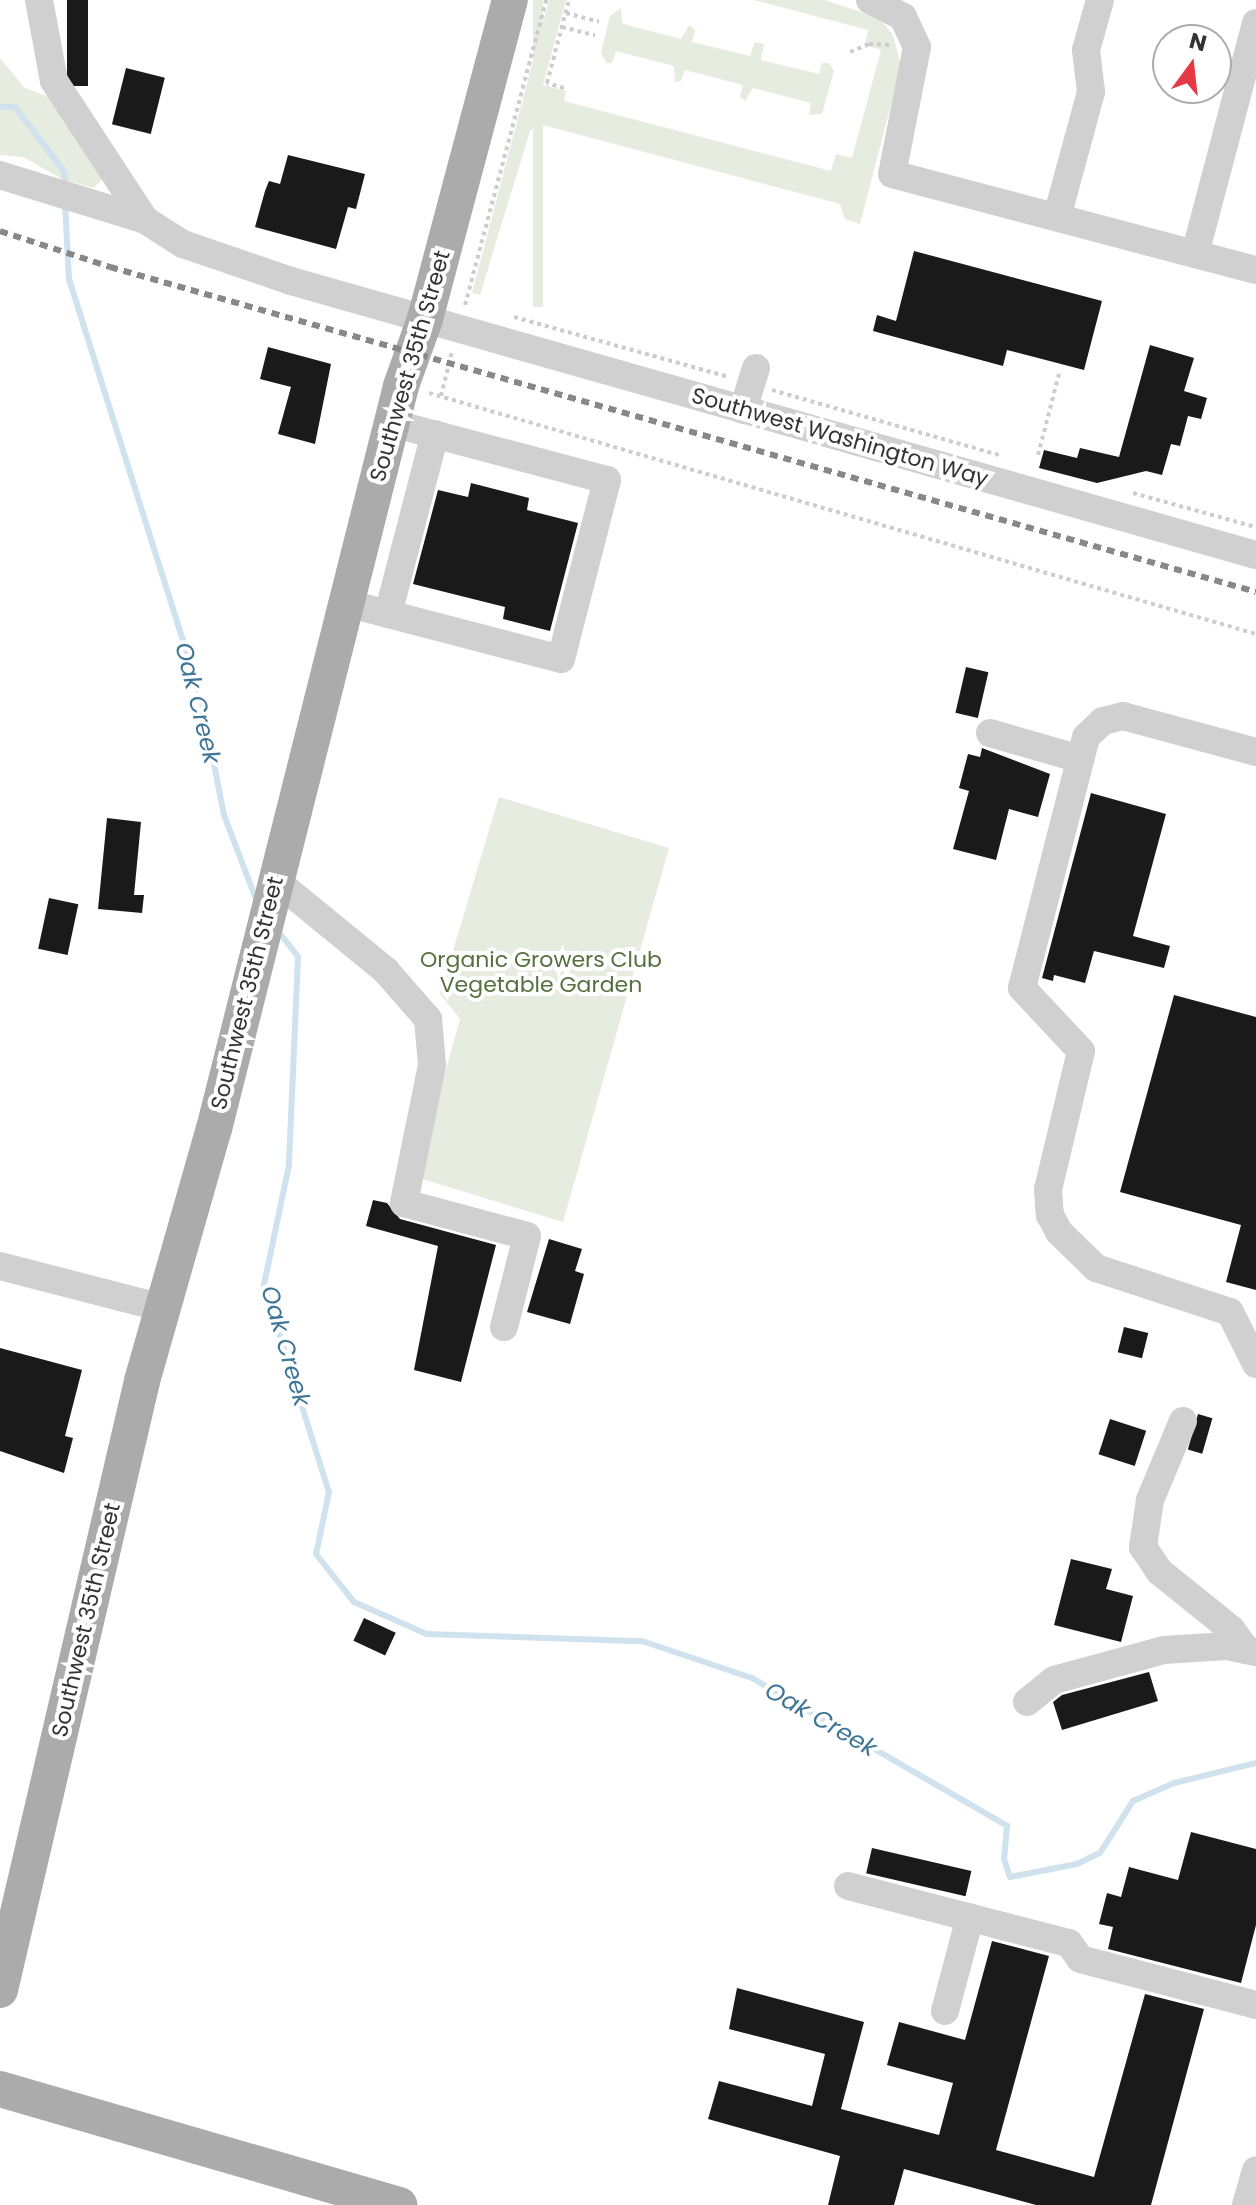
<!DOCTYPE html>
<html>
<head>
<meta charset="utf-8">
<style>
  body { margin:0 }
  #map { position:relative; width:1256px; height:2205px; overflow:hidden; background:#fff; font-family:Poppins,sans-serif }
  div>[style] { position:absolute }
  .green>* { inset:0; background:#e6ecdf; transform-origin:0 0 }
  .stream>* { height:6px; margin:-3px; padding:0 3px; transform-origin:3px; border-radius:3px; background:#cfe2ee }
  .building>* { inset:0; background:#1a1a1a; transform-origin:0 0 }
  .path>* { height:4px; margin-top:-2px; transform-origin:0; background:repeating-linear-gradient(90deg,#cdcdcd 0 4px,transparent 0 8px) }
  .minor>* { height:28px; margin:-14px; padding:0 14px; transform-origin:14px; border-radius:14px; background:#d0d0d0 }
  .major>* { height:36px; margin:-18px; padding:0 18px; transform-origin:18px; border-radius:18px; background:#ababab }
  .rail>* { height:6px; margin-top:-3px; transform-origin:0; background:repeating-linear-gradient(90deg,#888 0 8px,transparent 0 14px) }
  span { translate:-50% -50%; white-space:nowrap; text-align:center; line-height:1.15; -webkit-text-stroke:8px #fff; paint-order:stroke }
  .street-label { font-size:22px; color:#333 }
  .park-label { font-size:22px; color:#56703f }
  .water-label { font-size:24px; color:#3f7597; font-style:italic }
  .north { position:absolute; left:1152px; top:24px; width:80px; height:80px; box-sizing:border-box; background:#fff; border:2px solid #adadad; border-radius:50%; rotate:15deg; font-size:22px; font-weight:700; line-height:32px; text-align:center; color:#333 }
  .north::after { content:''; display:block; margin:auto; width:28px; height:36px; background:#e63946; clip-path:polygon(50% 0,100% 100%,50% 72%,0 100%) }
</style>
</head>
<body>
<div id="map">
  <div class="green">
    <i style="left:533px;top:0;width:10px;height:307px"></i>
    <i style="clip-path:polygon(549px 0,566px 0,543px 85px,566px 91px,564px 101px,831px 171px,836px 154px,852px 158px,881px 50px,865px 45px,868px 30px,754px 0,825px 0,879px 18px,893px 35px,901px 66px,860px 224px,845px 219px,840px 204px,539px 124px,530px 131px,480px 295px,472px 293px)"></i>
    <i style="clip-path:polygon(621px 8px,622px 23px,631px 26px,681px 39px,689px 25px,695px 30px,692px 42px,750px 56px,755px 42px,764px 44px,761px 60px,819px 74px,822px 63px,829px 63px,834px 71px,822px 114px,809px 115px,811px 103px,753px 88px,745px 101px,740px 97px,743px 85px,685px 70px,681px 81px,675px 82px,674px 66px,616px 51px,612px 63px,606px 63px,601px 52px,610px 16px)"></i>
    <i style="clip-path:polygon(0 58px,25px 88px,66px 103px,103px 179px,93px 188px,64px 180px,23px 157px,0 155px)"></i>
    <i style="clip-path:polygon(499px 797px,669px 848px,563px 1222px,416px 1177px,460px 1019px,440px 994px)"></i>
  </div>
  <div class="stream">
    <i style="left:0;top:107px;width:15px"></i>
    <i style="left:15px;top:107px;width:81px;rotate:52.6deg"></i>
    <i style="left:64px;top:171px;width:17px;rotate:87deg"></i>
    <i style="left:65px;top:203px;width:76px;rotate:87deg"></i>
    <i style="left:69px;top:279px;width:438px;rotate:72.5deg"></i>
    <i style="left:201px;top:697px;width:120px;rotate:79deg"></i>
    <i style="left:224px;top:815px;width:93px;rotate:69.2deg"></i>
    <i style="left:278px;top:931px;width:33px;rotate:52deg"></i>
    <i style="left:298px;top:957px;width:208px;rotate:92.5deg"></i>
    <i style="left:289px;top:1165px;width:123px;rotate:101.8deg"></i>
    <i style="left:264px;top:1285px;width:217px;rotate:72.6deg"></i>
    <i style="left:329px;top:1492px;width:63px;rotate:101.8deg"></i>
    <i style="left:316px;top:1554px;width:61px;rotate:51.6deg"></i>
    <i style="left:354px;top:1602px;width:80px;rotate:23.7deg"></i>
    <i style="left:427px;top:1634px;width:215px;rotate:1.9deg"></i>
    <i style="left:642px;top:1641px;width:116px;rotate:18.6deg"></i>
    <i style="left:752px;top:1678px;width:295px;rotate:30.1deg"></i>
    <i style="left:1007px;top:1826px;width:33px;rotate:95deg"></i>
    <i style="left:1004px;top:1859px;width:19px;rotate:72deg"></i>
    <i style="left:1010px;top:1877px;width:68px;rotate:-11deg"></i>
    <i style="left:1077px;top:1864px;width:25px;rotate:-26deg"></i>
    <i style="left:1100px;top:1853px;width:62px;rotate:-57.6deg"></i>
    <i style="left:1133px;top:1801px;width:45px;rotate:-23.7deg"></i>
    <i style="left:1174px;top:1783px;width:84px;rotate:-13.7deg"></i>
  </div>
  <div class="building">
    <i style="left:67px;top:0;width:21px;height:86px"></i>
    <i style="left:126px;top:68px;width:40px;height:58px;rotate:14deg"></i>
    <i style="clip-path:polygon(288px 155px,365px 174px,356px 209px,348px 207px,336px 249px,255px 227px,265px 191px,269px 181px,280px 184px)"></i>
    <i style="clip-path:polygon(914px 251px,1102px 301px,1084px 370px,1007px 350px,1003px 366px,873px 331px,877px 315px,896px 321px)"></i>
    <i style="clip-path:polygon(1150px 345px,1194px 358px,1184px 391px,1207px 398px,1201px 419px,1188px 416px,1180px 446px,1171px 444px,1162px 475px,1146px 471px,1097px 483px,1039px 468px,1044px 450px,1077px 458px,1080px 448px,1119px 457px)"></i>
    <i style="clip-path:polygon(268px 347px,331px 364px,315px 444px,278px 434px,291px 387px,260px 379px)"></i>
    <i style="clip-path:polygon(471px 483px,529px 498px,527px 510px,578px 523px,550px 631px,503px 619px,505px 607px,413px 584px,438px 490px,468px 497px)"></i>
    <i style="left:966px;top:667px;width:23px;height:47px;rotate:13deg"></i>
    <i style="clip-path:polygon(982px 748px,1050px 774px,1038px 817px,1009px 809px,996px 860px,953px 849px,969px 791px,959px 788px,968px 754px,980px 757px)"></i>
    <i style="clip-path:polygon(1091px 793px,1166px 814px,1133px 936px,1170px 946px,1164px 968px,1094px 951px,1085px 983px,1054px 975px,1053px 981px,1042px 978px)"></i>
    <i style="clip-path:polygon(107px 818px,141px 822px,134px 895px,144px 895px,142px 913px,98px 909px)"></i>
    <i style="left:49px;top:898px;width:30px;height:52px;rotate:12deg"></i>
    <i style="clip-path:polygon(1174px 995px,1256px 1017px,1256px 1290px,1226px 1282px,1241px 1225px,1120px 1192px)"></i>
    <i style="clip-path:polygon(373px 1200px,387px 1203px,400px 1219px,496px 1245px,461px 1382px,414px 1370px,438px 1246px,366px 1226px)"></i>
    <i style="clip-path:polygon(549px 1239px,582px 1249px,575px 1271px,584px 1274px,570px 1324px,527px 1312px)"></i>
    <i style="left:1124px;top:1327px;width:25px;height:26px;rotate:14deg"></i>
    <i style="clip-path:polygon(0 1348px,82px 1370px,65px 1436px,73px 1438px,64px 1473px,0 1451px)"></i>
    <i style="left:1198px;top:1414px;width:15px;height:37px;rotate:16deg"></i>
    <i style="left:1110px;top:1419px;width:38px;height:37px;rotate:18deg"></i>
    <i style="clip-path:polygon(1071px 1559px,1112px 1569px,1106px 1589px,1133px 1596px,1121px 1642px,1054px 1625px)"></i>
    <i style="left:364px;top:1618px;width:35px;height:25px;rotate:25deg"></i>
    <i style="clip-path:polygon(1149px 1672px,1158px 1701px,1062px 1730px,1053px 1702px,1062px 1695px)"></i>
    <i style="clip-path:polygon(1191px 1832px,1256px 1849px,1256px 1925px,1241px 1983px,1108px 1949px,1113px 1927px,1099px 1924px,1107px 1893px,1121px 1897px,1129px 1867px,1178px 1880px)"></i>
    <i style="left:872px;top:1848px;width:102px;height:26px;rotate:13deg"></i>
    <i style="clip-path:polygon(992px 1941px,1049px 1956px,996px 2150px,1094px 2177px,1145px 1994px,1204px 2009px,1151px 2205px,1036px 2205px,904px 2169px,894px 2205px,828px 2205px,840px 2156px,708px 2119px,719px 2081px,812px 2106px,825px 2054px,729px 2029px,737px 1988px,864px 2022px,841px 2109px,939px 2135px,953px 2083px,887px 2065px,899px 2022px,965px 2040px)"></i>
  </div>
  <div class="path">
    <i style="left:566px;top:13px;width:34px;rotate:15deg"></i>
    <i style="left:562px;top:27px;width:34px;rotate:14deg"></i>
    <i style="left:850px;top:52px;width:21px;rotate:-23deg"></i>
    <i style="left:869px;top:44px;width:21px;rotate:3deg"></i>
    <i style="left:564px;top:88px;width:18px;rotate:-164deg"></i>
    <i style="left:547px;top:83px;width:86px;rotate:-75.2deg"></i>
    <i style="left:465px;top:305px;width:316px;rotate:-75.1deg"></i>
    <i style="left:514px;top:317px;width:223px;rotate:15.6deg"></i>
    <i style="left:772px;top:390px;width:239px;rotate:16deg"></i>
    <i style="left:429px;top:393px;width:861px;rotate:16.25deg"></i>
    <i style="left:441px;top:396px;width:45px;rotate:-76deg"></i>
    <i style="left:1038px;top:455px;width:84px;rotate:-75.5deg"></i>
    <i style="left:1133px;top:493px;width:128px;rotate:15.5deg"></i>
  </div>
  <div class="minor">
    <i style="left:39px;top:0;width:82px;rotate:79.5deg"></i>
    <i style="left:54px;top:81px;width:166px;rotate:56.8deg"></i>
    <i style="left:145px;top:220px;width:45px;rotate:32.3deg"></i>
    <i style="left:183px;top:244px;width:114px;rotate:18.9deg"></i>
    <i style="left:291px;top:281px;width:1003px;rotate:15.85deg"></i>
    <i style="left:870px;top:0;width:37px;rotate:27deg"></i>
    <i style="left:903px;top:17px;width:33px;rotate:65deg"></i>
    <i style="left:917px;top:47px;width:129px;rotate:101.1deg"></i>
    <i style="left:892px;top:174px;width:376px;rotate:14.8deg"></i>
    <i style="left:0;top:175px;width:152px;rotate:17.2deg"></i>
    <i style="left:1057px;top:217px;width:130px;rotate:-74.8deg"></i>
    <i style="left:1091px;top:92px;width:42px;rotate:-96.8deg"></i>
    <i style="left:1086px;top:50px;width:52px;rotate:-74.4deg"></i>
    <i style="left:1195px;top:254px;width:239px;rotate:-75.2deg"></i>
    <i style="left:743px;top:410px;width:44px;rotate:-72.8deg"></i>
    <i style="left:346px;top:603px;width:222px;rotate:14.6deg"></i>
    <i style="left:561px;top:659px;width:185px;rotate:-75.6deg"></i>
    <i style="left:607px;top:480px;width:222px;rotate:-165.2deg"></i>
    <i style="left:388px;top:614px;width:186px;rotate:-75.4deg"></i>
    <i style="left:990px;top:733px;width:94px;rotate:16.1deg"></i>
    <i style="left:1256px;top:752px;width:138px;rotate:-164.9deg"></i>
    <i style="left:1123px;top:716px;width:21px;rotate:166deg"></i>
    <i style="left:1103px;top:721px;width:23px;rotate:137deg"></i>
    <i style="left:1086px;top:737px;width:259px;rotate:104.3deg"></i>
    <i style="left:1022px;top:988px;width:86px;rotate:46.9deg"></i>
    <i style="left:1081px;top:1051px;width:142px;rotate:103.4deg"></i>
    <i style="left:1048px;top:1189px;width:26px;rotate:86deg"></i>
    <i style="left:1050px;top:1215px;width:19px;rotate:62deg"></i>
    <i style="left:1059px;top:1232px;width:52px;rotate:44.2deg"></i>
    <i style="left:1096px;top:1268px;width:141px;rotate:18.2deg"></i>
    <i style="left:1230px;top:1312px;width:58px;rotate:63.4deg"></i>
    <i style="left:275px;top:880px;width:144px;rotate:39.3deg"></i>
    <i style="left:386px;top:971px;width:64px;rotate:48.8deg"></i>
    <i style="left:428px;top:1019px;width:46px;rotate:85deg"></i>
    <i style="left:432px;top:1065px;width:141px;rotate:101.5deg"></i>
    <i style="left:404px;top:1203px;width:127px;rotate:15deg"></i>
    <i style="left:527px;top:1236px;width:94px;rotate:104.2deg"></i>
    <i style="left:0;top:1266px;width:167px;rotate:14.5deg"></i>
    <i style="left:1183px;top:1421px;width:86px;rotate:112.7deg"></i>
    <i style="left:1150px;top:1500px;width:48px;rotate:98.5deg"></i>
    <i style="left:1143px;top:1547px;width:30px;rotate:56deg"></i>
    <i style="left:1160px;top:1572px;width:91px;rotate:38.8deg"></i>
    <i style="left:1231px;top:1629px;width:26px;rotate:54deg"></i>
    <i style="left:1027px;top:1702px;width:35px;rotate:-39deg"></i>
    <i style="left:1054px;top:1680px;width:114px;rotate:-15.3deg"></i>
    <i style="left:1164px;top:1650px;width:63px;rotate:-3.6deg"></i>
    <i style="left:1227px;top:1646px;width:29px;rotate:12deg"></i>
    <i style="left:848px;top:1886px;width:228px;rotate:14.5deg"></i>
    <i style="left:1069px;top:1943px;width:19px;rotate:55deg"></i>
    <i style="left:1080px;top:1959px;width:182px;rotate:14.6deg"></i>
    <i style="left:945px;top:2011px;width:97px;rotate:-75.1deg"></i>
    <i style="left:1246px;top:2205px;width:36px;rotate:-74deg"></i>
  </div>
  <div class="major">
    <i style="left:0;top:1990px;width:625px;rotate:-76.87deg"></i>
    <i style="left:142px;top:1381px;width:262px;rotate:-74.1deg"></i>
    <i style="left:214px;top:1129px;width:766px;rotate:-75.87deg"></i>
    <i style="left:401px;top:386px;width:71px;rotate:-70.3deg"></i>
    <i style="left:425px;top:319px;width:330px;rotate:-75.1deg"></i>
    <i style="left:0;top:2089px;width:416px;rotate:16.2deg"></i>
  </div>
  <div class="rail">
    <i style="left:0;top:231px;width:116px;rotate:18.1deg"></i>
    <i style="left:110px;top:267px;width:1191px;rotate:15.83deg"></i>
  </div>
  <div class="street-label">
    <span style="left:410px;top:366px;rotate:-74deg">Southwest 35th Street</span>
    <span style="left:840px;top:437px;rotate:16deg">Southwest Washington Way</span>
    <span style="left:247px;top:993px;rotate:-76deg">Southwest 35th Street</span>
    <span style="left:86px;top:1620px;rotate:-77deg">Southwest 35th Street</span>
  </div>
  <div class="park-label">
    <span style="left:541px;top:972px">Organic Growers Club<br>Vegetable Garden</span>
  </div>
  <div class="water-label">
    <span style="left:198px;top:703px;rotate:76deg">Oak Creek</span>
    <span style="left:286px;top:1346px;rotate:74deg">Oak Creek</span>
    <span style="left:821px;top:1719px;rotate:30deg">Oak Creek</span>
  </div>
  <div class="north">N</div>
</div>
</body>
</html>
